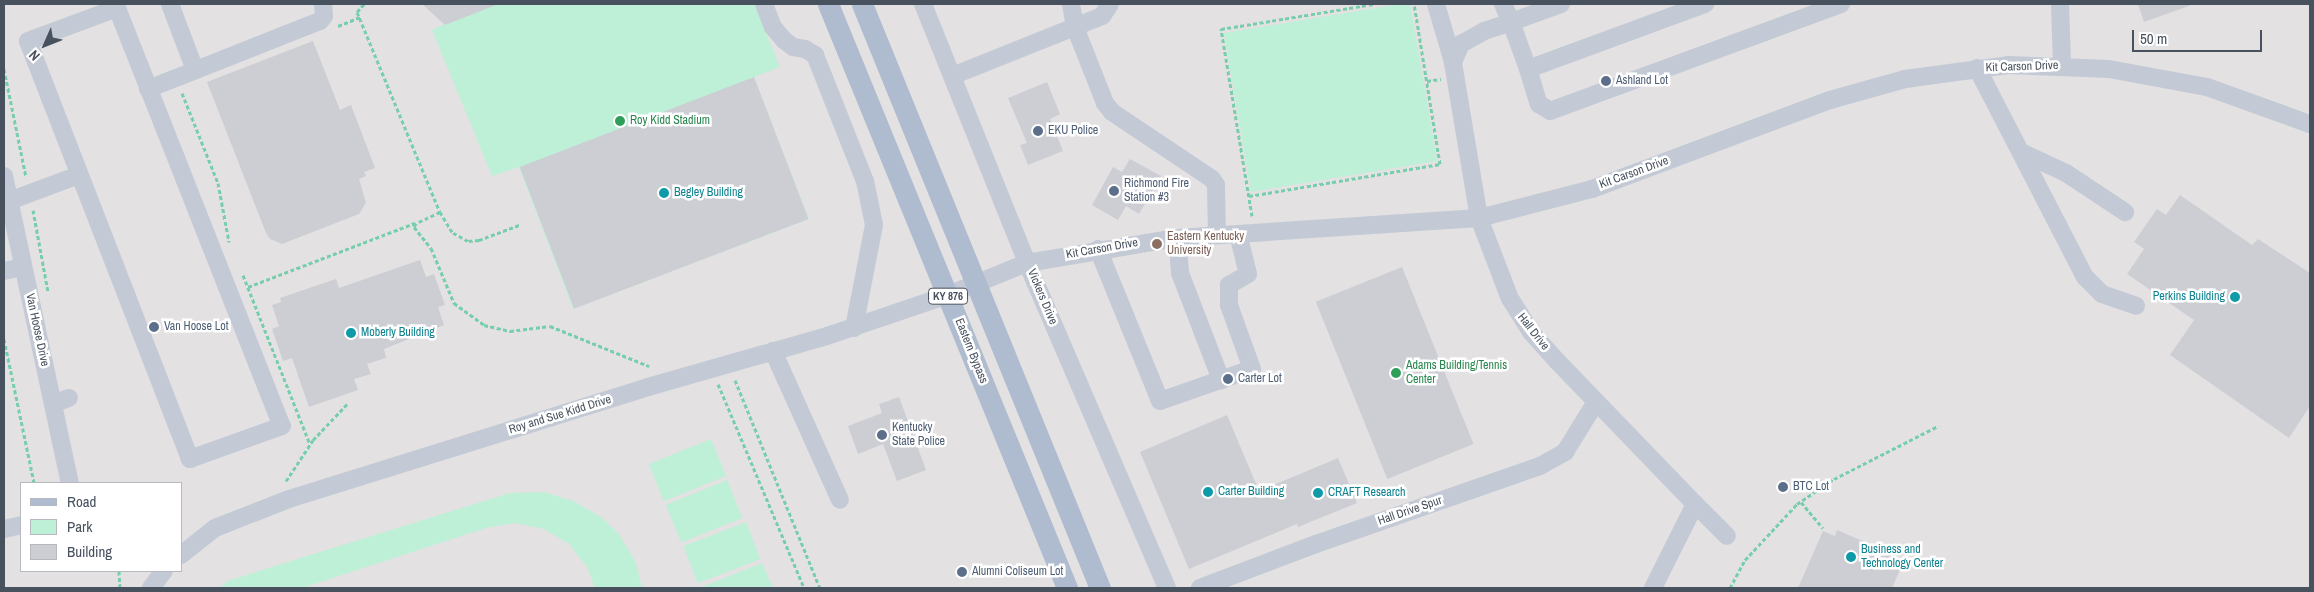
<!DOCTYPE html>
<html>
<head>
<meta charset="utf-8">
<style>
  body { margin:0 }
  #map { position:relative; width:2314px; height:592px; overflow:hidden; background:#f2f0f0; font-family:"Archivo Narrow",sans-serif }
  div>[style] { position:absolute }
  .education>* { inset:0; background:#e3e1e2 }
  .green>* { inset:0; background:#bef0d7; transform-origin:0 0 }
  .building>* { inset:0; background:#cdced4; transform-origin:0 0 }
  .path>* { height:3px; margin-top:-1.5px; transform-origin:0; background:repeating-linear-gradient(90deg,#76ceac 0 4px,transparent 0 6.5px) }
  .minor>* { height:18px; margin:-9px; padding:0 9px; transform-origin:9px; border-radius:9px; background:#c3cad5 }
  .major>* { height:21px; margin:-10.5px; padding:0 10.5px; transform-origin:10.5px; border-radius:10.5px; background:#afbccf }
  .dots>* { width:14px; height:14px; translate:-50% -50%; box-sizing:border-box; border:2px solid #fff; border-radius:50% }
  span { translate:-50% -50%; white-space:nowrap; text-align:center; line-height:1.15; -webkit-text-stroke:5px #fff; paint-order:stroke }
  .shield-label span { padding:1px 4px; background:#fff; border:1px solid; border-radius:4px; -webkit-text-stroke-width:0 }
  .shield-label { font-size:11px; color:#48515e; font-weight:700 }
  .street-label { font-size:12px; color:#48515e }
  .service-label { font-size:12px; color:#4e5e75 }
  .left { translate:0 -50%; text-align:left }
  .leisure-label { font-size:12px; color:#27864d }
  .culture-label { font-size:12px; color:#0d838f }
  .right { translate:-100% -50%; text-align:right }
  .education-label { font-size:12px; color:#785e54 }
  .frame { position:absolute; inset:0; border:5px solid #48515e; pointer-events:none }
  .legend { position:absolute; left:20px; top:482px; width:162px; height:90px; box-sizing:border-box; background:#fff; border:1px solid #b6b9bf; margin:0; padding:6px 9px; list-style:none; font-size:15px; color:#48515e }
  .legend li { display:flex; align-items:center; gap:10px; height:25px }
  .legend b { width:25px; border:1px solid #b6b9bf }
  .north { position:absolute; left:20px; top:20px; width:50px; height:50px; -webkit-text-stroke:4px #fff; paint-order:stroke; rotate:226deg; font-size:14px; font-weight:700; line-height:20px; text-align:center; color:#48515e }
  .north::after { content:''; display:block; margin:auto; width:18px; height:22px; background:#48515e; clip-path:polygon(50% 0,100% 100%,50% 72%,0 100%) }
  .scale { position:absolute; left:2132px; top:30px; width:130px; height:22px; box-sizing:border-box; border:2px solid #48515e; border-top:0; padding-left:6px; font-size:15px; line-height:18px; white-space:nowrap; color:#48515e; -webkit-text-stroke:4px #fff; paint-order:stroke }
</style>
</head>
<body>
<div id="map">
  <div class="education">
    <i style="clip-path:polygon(evenodd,4px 4px,2310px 4px,2310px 588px,4px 588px,4px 4px,21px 483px,181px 483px,181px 571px,21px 571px,21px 483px)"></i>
  </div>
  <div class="green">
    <i style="clip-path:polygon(422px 4px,754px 4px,780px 67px,754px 77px,809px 219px,573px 309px,519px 167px,492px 176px,432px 30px,445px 24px)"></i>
    <i style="clip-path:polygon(1400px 4px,1410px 4px,1437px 161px,1251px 192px,1224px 33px)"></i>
    <i style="left:711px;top:439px;width:40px;height:67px;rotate:68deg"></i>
    <i style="left:727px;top:480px;width:41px;height:66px;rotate:68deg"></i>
    <i style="clip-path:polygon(544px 492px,573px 501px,601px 517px,619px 534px,636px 563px,642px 588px,595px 588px,587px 567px,569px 544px,544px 529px,515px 523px,486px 528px,302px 588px,220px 588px,227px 581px,510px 493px)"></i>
    <i style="left:746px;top:522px;width:40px;height:67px;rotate:69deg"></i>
    <i style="clip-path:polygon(762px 563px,773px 588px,699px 588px)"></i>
  </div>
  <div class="building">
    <i style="clip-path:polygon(422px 4px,496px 4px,496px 5px,445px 25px)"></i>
    <i style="clip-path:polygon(2138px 4px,2189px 4px,2189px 6px,2144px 22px)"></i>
    <i style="clip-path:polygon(313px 41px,340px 110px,351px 105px,375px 168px,364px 172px,366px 176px,359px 179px,366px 203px,359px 214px,282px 244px,270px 239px,266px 233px,207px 82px)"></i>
    <i style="left:754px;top:77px;width:152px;height:251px;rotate:69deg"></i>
    <i style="clip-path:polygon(1047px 82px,1060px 114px,1050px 119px,1063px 151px,1028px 165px,1020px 145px,1027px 143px,1008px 98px)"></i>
    <i style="clip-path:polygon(1130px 159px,1161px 176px,1139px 214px,1126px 206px,1118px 220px,1092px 205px,1113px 167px,1122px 172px)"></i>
    <i style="clip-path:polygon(2180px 195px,2252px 245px,2258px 239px,2310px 273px,2310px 406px,2289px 438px,2170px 355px,2194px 320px,2127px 274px,2144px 249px,2134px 242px,2157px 209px,2166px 215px)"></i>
    <i style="clip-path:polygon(420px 260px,426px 277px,434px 274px,445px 305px,438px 307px,444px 325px,384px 349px,386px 358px,367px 364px,371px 374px,354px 379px,358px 390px,309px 407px,292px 358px,283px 361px,272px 329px,279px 326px,272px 305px,281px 302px,280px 298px,336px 279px,339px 288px)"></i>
    <i style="left:1402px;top:267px;width:191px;height:93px;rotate:68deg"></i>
    <i style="clip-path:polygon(899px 397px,926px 470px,897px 481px,883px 444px,858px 454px,848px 426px,882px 413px,879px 404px)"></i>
    <i style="clip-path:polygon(1227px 415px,1259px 491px,1338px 458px,1357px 503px,1298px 527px,1297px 524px,1189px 569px,1140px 452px)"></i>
    <i style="clip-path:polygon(1837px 530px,1891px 553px,1888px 560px,1902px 565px,1892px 588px,1798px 588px,1823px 531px,1835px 536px)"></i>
  </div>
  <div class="path">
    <i style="left:364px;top:4px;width:11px;rotate:131deg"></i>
    <i style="left:357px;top:12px;width:217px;rotate:67.5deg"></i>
    <i style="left:338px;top:26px;width:24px;rotate:-22deg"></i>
    <i style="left:4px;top:69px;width:110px;rotate:78.5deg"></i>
    <i style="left:1427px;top:81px;width:14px;rotate:-8deg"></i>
    <i style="left:182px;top:93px;width:97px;rotate:68.2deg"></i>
    <i style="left:218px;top:183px;width:60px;rotate:79.4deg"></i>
    <i style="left:1249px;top:196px;width:194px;rotate:-9.5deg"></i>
    <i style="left:1440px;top:164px;width:162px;rotate:-99.2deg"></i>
    <i style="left:33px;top:210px;width:83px;rotate:79.6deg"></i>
    <i style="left:1252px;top:216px;width:190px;rotate:-99.4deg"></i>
    <i style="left:1221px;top:29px;width:154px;rotate:-9.3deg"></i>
    <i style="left:519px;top:225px;width:43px;rotate:159.4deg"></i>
    <i style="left:479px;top:240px;width:11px;rotate:175deg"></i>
    <i style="left:468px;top:241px;width:18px;rotate:-151deg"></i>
    <i style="left:452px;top:232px;width:23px;rotate:-121deg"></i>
    <i style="left:440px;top:212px;width:26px;rotate:155deg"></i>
    <i style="left:416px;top:223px;width:4px;rotate:117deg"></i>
    <i style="left:414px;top:227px;width:27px;rotate:51deg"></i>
    <i style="left:431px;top:248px;width:60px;rotate:67.3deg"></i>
    <i style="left:454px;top:303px;width:37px;rotate:36deg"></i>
    <i style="left:484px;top:325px;width:27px;rotate:13deg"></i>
    <i style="left:510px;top:331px;width:40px;rotate:-7.1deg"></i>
    <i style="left:550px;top:326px;width:107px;rotate:22deg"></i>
    <i style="left:243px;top:275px;width:182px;rotate:68.4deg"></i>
    <i style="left:248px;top:287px;width:179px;rotate:-21deg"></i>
    <i style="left:4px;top:339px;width:147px;rotate:78.2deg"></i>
    <i style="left:735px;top:380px;width:225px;rotate:67.8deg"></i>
    <i style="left:718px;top:384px;width:221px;rotate:67.1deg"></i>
    <i style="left:286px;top:481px;width:49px;rotate:-56.6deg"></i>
    <i style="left:313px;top:440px;width:51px;rotate:-46.6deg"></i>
    <i style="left:1801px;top:502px;width:34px;rotate:50deg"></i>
    <i style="left:119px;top:571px;width:17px;rotate:87deg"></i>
    <i style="left:1730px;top:588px;width:32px;rotate:-62deg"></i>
    <i style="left:1745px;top:560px;width:76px;rotate:-47.1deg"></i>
    <i style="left:1797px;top:504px;width:45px;rotate:-34deg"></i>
    <i style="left:1834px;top:479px;width:117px;rotate:-27deg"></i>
  </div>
  <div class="minor">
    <i style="left:170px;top:4px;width:71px;rotate:69.3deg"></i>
    <i style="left:764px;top:4px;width:25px;rotate:69deg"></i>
    <i style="left:773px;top:27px;width:17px;rotate:50deg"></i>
    <i style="left:784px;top:40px;width:11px;rotate:38deg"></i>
    <i style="left:793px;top:47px;width:12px;rotate:9deg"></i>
    <i style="left:805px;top:49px;width:12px;rotate:31deg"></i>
    <i style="left:815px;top:55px;width:136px;rotate:68.4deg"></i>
    <i style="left:865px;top:181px;width:45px;rotate:78.4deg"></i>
    <i style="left:874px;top:225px;width:105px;rotate:101deg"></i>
    <i style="left:923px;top:4px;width:279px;rotate:68.1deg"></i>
    <i style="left:1027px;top:263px;width:354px;rotate:66.7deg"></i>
    <i style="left:1071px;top:4px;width:23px;rotate:80deg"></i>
    <i style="left:1075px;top:27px;width:82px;rotate:68.5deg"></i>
    <i style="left:1105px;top:103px;width:11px;rotate:52deg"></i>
    <i style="left:1112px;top:112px;width:120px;rotate:33.8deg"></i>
    <i style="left:1212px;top:179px;width:7px;rotate:56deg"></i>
    <i style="left:1216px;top:185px;width:50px;rotate:88.9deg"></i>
    <i style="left:1436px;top:4px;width:60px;rotate:73.7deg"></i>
    <i style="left:1503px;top:4px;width:20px;rotate:66deg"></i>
    <i style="left:1511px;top:22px;width:53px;rotate:-19.8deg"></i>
    <i style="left:2060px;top:4px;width:61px;rotate:88.1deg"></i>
    <i style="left:117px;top:8px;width:449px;rotate:68.5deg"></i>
    <i style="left:282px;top:426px;width:98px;rotate:160.3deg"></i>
    <i style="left:190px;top:459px;width:448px;rotate:-111.2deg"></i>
    <i style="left:28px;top:41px;width:95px;rotate:-20.3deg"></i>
    <i style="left:1977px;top:68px;width:235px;rotate:62.7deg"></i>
    <i style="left:2085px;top:277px;width:24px;rotate:45deg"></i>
    <i style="left:2102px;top:294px;width:36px;rotate:19deg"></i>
    <i style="left:1528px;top:69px;width:37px;rotate:73deg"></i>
    <i style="left:1539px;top:104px;width:13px;rotate:32deg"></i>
    <i style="left:1550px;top:111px;width:310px;rotate:-20.2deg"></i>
    <i style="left:952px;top:76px;width:162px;rotate:-21.8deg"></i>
    <i style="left:1102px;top:16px;width:14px;rotate:-56deg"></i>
    <i style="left:148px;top:89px;width:185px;rotate:-21.6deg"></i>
    <i style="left:320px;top:21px;width:6px;rotate:-51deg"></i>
    <i style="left:324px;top:16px;width:12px;rotate:-95deg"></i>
    <i style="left:2021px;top:152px;width:50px;rotate:25deg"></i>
    <i style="left:2066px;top:173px;width:71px;rotate:33.5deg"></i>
    <i style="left:4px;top:176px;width:314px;rotate:77.9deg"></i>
    <i style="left:9px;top:201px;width:75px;rotate:-20.4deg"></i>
    <i style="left:1177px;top:238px;width:35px;rotate:85deg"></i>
    <i style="left:1180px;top:273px;width:115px;rotate:69deg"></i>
    <i style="left:1098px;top:249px;width:164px;rotate:67.8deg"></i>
    <i style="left:1160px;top:401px;width:97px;rotate:-19.2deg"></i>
    <i style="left:1252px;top:369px;width:68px;rotate:-109.8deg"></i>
    <i style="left:1229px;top:305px;width:20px;rotate:-90deg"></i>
    <i style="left:1229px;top:285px;width:22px;rotate:-30deg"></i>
    <i style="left:1248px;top:274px;width:41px;rotate:-104deg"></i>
    <i style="left:4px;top:271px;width:19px;rotate:-12deg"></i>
    <i style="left:773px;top:351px;width:163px;rotate:65.8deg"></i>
    <i style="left:53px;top:404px;width:17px;rotate:-21deg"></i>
    <i style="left:1695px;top:504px;width:45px;rotate:45deg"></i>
    <i style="left:4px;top:529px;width:17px;rotate:-13deg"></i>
    <i style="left:181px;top:555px;width:43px;rotate:-38.5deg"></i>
    <i style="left:215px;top:528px;width:79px;rotate:-21.4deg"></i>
    <i style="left:289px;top:499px;width:376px;rotate:-17.3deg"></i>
    <i style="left:648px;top:387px;width:186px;rotate:-15.9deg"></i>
    <i style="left:827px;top:336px;width:128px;rotate:-18.7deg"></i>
    <i style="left:948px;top:295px;width:85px;rotate:-22.1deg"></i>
    <i style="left:1027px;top:263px;width:152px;rotate:-9.5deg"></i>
    <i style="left:1177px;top:238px;width:303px;rotate:-3.8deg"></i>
    <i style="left:1479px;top:218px;width:117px;rotate:-14.4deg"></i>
    <i style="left:1592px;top:189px;width:254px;rotate:-20.5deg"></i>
    <i style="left:1830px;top:100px;width:78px;rotate:-15.6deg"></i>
    <i style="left:1905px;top:79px;width:104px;rotate:-7.7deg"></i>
    <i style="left:2008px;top:65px;width:101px;rotate:2.3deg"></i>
    <i style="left:2109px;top:69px;width:100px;rotate:10.4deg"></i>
    <i style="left:2207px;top:87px;width:109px;rotate:19.8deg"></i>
    <i style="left:151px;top:588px;width:21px;rotate:-53deg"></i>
    <i style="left:1200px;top:588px;width:124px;rotate:-20.8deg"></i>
    <i style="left:1316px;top:544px;width:237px;rotate:-19.2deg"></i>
    <i style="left:1540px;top:466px;width:29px;rotate:-29deg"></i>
    <i style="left:1565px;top:452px;width:59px;rotate:-58.2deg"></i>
    <i style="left:1653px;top:588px;width:94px;rotate:-63.4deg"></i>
    <i style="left:1695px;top:504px;width:199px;rotate:-134deg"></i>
    <i style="left:1557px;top:361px;width:39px;rotate:-132deg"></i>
    <i style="left:1531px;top:332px;width:39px;rotate:-122deg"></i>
    <i style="left:1510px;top:299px;width:87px;rotate:-110.9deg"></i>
    <i style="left:1479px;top:218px;width:158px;rotate:-99.5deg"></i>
    <i style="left:1453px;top:62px;width:20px;rotate:-66deg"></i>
    <i style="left:1461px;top:44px;width:26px;rotate:-29deg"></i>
    <i style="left:1484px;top:31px;width:28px;rotate:-18deg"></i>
    <i style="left:1511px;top:22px;width:50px;rotate:70.1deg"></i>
    <i style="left:1528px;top:69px;width:189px;rotate:-20.2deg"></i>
  </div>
  <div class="major">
    <i style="left:828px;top:4px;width:631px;rotate:67.74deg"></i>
    <i style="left:862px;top:4px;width:631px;rotate:67.83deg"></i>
  </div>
  <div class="dots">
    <i style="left:1606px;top:81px;background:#5c6f8a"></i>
    <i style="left:620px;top:121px;background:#2e9e5b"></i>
    <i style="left:1038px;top:131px;background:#5c6f8a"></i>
    <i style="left:1114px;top:191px;background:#5c6f8a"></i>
    <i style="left:664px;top:193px;background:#0f9aa8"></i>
    <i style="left:1157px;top:244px;background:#8d6e63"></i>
    <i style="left:2235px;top:297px;background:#0f9aa8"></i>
    <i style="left:154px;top:327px;background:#5c6f8a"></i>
    <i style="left:351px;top:333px;background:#0f9aa8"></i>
    <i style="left:1396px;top:373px;background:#2e9e5b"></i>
    <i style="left:1228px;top:379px;background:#5c6f8a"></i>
    <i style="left:882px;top:435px;background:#5c6f8a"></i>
    <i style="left:1783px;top:487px;background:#5c6f8a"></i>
    <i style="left:1208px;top:492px;background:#0f9aa8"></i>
    <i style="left:1318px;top:493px;background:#0f9aa8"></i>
    <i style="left:1851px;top:557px;background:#0f9aa8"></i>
    <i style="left:962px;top:572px;background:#5c6f8a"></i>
  </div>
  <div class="shield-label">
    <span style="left:948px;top:296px">KY 876</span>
  </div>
  <div class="street-label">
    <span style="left:2022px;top:67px;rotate:-2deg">Kit Carson Drive</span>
    <span style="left:1634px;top:173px;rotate:-20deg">Kit Carson Drive</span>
    <span style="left:1102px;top:249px;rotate:-10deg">Kit Carson Drive</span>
    <span style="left:1042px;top:297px;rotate:67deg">Vickers Drive</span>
    <span style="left:37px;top:330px;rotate:78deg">Van Hoose Drive</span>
    <span style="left:1533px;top:332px;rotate:52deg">Hall Drive</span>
    <span style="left:971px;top:351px;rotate:68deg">Eastern Bypass</span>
    <span style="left:560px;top:415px;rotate:-17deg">Roy and Sue Kidd Drive</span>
    <span style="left:1410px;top:511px;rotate:-19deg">Hall Drive Spur</span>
  </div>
  <div class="service-label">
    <span class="left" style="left:1616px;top:81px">Ashland Lot</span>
    <span class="left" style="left:1048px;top:131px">EKU Police</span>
    <span class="left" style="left:1124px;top:191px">Richmond Fire<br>Station #3</span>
    <span class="left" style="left:164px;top:327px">Van Hoose Lot</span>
    <span class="left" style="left:1238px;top:379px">Carter Lot</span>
    <span class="left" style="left:892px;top:435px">Kentucky<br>State Police</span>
    <span class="left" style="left:1793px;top:487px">BTC Lot</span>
    <span class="left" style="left:972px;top:572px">Alumni Coliseum Lot</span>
  </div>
  <div class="leisure-label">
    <span class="left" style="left:630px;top:121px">Roy Kidd Stadium</span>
    <span class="left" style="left:1406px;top:373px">Adams Building/Tennis<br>Center</span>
  </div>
  <div class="culture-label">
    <span class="left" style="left:674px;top:193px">Begley Building</span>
    <span class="right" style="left:2225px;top:297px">Perkins Building</span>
    <span class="left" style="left:361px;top:333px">Moberly Building</span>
    <span class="left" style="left:1218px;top:492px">Carter Building</span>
    <span class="left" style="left:1328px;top:493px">CRAFT Research</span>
    <span class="left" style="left:1861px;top:557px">Business and<br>Technology Center</span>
  </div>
  <div class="education-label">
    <span class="left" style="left:1167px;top:244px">Eastern Kentucky<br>University</span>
  </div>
  <div class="frame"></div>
  <ul class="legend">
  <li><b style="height:6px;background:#afbccf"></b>Road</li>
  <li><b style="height:14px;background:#bef0d7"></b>Park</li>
  <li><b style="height:14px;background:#cdced4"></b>Building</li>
  </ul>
  <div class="north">N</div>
  <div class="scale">50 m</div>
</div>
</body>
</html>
